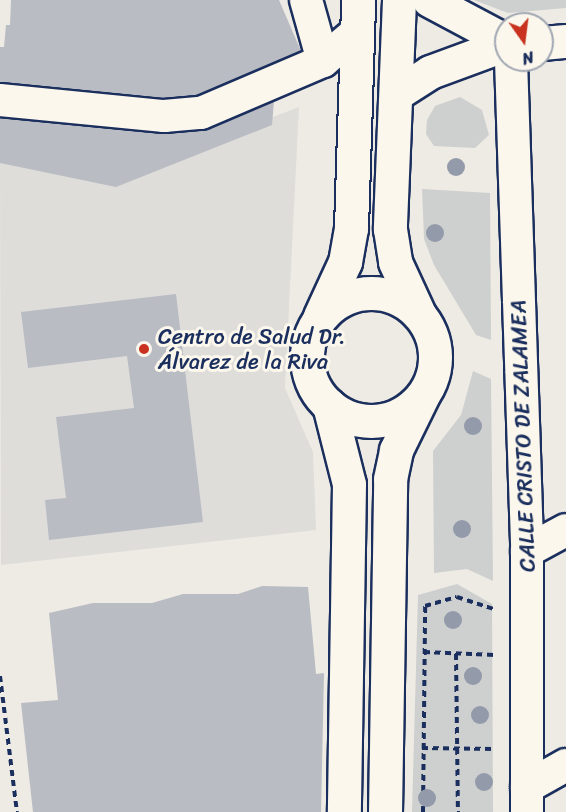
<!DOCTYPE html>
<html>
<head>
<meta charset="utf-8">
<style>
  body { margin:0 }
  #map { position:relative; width:566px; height:812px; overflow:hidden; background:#eeebe4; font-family:Sriracha,sans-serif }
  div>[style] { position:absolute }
  .built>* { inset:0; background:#deddda }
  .green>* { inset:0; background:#cecfcf }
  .building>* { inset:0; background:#b9bcc3 }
  .path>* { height:4px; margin-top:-2px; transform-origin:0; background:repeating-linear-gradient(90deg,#1b2f5e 0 6px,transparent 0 10.5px) }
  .roads { filter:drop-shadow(2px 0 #1b2f5e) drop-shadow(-2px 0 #1b2f5e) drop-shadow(0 2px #1b2f5e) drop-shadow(0 -2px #1b2f5e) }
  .street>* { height:32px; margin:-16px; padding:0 16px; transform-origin:16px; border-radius:16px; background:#fbf7ec }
  .secondary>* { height:33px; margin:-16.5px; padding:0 16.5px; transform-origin:16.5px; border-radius:16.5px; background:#fbf7ec }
  .secondary>.ring { margin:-16.5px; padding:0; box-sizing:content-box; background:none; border:33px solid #fbf7ec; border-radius:50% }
  .trees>* { width:18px; height:18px; margin:-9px; border-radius:50%; background:#939aaa }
  .dots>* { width:16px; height:16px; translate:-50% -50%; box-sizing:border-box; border:3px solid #fbf7ec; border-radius:50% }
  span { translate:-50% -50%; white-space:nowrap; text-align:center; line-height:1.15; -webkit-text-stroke:6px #fbf7ec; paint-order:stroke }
  .poi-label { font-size:22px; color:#1b2f5e }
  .left { translate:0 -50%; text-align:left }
  .street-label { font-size:22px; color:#1b2f5e }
  .north { position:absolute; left:494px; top:12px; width:60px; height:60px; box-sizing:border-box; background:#fbf7ec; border:2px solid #a1a7b3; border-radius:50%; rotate:166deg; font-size:16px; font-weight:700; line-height:24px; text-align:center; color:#1b2f5e }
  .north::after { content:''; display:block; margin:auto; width:21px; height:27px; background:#c8321e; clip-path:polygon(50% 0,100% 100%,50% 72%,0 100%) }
</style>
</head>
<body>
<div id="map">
  <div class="built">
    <i style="clip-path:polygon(299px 107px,285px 388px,313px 452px,316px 530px,1px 565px,0 157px,105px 181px)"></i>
  </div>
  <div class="green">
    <i style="clip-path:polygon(474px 0,566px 0,566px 8px,508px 13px)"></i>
    <i style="clip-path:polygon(460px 97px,482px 110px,489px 135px,475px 148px,434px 146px,426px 134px,427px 120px,435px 106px)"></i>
    <i style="clip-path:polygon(422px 189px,490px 193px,491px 340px,476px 335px,434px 265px,424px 239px)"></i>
    <i style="clip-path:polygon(473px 371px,491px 379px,493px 581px,467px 569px,434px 573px,433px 451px,461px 415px)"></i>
    <i style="clip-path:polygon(457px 584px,492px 604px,493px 812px,412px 812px,418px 595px)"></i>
  </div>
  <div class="building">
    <i style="clip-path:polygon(11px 0,279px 0,301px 51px,197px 95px,164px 98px,0 82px,0 47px,4px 47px,6px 25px,10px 25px)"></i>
    <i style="clip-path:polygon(274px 101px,272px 125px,116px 187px,0 163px,0 118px,165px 134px,208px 130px)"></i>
    <i style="clip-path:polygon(176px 294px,203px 522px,49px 540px,45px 500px,66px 498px,56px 417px,134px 408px,127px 356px,28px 368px,21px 312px)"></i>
    <i style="clip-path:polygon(262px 586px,308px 587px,316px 674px,324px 673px,321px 812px,33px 812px,21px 703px,58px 700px,49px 613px,93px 603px,152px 603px,183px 594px,238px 594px)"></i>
  </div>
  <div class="path">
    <i style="left:424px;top:652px;width:71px;rotate:2.4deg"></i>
    <i style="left:456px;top:654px;width:158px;rotate:89.3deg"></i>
    <i style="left:0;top:676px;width:137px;rotate:82.9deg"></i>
    <i style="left:422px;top:748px;width:72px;rotate:0.8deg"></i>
    <i style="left:423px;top:812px;width:206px;rotate:-89.4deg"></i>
    <i style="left:425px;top:606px;width:33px;rotate:-16deg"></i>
    <i style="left:457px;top:597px;width:39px;rotate:18deg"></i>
  </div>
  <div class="roads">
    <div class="street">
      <i style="left:306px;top:0;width:63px;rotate:74.4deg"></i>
      <i style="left:511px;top:60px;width:491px;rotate:88.1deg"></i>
      <i style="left:527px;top:551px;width:261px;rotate:90deg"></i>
      <i style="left:0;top:100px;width:165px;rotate:5.6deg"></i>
      <i style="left:164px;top:116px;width:37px;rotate:-5deg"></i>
      <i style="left:201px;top:113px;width:133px;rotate:-23.1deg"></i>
      <i style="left:323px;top:61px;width:45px;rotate:-40.5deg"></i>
      <i style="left:527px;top:551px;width:44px;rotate:-28.3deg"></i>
      <i style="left:527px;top:787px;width:45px;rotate:-29.4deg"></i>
    </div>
    <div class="secondary">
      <i style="left:399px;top:0;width:229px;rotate:92.3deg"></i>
      <i style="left:390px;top:229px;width:33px;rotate:81deg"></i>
      <i style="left:395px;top:262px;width:57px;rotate:65.2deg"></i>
      <i style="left:429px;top:0;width:87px;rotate:28deg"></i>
      <i style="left:542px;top:43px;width:24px;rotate:-5deg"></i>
      <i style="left:396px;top:94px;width:40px;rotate:-32.9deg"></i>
      <i style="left:430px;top:72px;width:81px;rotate:-20.2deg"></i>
      <i class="ring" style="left:307px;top:293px;width:95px;height:95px"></i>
      <i style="left:320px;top:316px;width:60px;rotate:-65.2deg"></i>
      <i style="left:345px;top:262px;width:35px;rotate:-80deg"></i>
      <i style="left:351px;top:228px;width:228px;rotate:-88.2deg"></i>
      <i style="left:329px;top:405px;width:81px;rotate:75.8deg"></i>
      <i style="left:349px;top:484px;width:328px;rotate:90.9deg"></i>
      <i style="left:385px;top:812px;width:333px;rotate:-89.1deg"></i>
      <i style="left:390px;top:479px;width:30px;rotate:-78deg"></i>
      <i style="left:396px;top:450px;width:59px;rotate:-63.9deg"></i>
    </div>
  </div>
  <div class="trees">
    <i style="left:456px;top:167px"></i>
    <i style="left:435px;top:233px"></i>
    <i style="left:473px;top:426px"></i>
    <i style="left:462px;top:529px"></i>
    <i style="left:453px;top:620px"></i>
    <i style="left:473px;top:676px"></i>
    <i style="left:480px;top:715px"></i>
    <i style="left:484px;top:782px"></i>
    <i style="left:427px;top:798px"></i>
  </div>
  <div class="dots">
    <i style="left:144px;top:349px;background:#c8321e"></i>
  </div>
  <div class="poi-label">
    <span class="left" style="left:158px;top:349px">Centro de Salud Dr.<br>Álvarez de la Riva</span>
  </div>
  <div class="street-label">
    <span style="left:523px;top:436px;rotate:-92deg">CALLE CRISTO DE ZALAMEA</span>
  </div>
  <div class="north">N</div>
</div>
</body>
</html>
